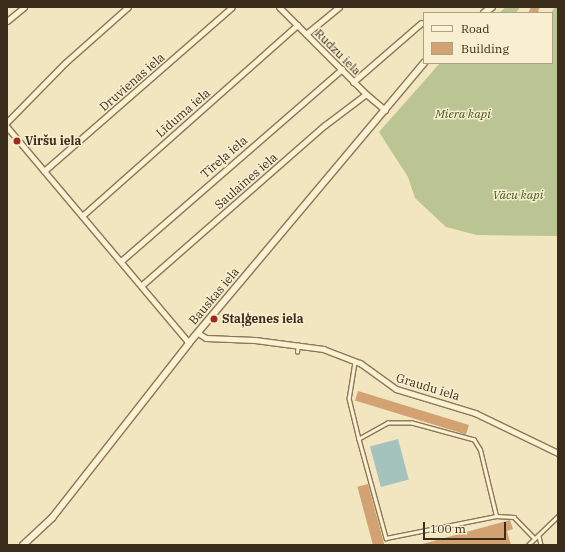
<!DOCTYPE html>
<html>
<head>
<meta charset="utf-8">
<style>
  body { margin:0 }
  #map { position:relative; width:565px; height:552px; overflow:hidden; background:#f1e6c0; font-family:"IBM Plex Serif",serif }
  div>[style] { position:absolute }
  .cemetery>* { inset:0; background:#bbc493 }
  .water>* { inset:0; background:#a3c3bc; transform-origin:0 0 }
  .building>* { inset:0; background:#d3a273; transform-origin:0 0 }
  .roads { filter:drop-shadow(1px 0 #8c7756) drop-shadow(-1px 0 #8c7756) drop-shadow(0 1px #8c7756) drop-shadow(0 -1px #8c7756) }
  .service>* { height:2.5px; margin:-1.25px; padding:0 1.25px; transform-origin:1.25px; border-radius:1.25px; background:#fbf2d4 }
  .minor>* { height:5px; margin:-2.5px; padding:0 2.5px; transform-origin:2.5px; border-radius:2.5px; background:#fbf2d4 }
  .tertiary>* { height:6px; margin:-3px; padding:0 3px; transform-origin:3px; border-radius:3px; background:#fbf2d4 }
  .dots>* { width:11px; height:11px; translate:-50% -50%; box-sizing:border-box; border:2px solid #f8efd0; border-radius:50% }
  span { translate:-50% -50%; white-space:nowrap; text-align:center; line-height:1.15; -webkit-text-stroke:3px #f8efd0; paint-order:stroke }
  .street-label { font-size:12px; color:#3a2d1c }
  .park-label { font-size:12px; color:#465821; font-style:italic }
  .poi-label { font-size:12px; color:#3a2d1c; font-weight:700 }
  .left { translate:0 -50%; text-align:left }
  .frame { position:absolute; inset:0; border:8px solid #3a2d1c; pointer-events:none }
  .legend { position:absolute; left:423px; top:12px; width:130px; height:52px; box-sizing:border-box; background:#f8efd0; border:1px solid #aca188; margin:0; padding:5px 7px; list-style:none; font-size:12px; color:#3a2d1c }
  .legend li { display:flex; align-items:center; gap:8px; height:20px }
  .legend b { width:20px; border:1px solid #aca188 }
  .scale { position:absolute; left:423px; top:522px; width:83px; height:18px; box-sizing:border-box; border:2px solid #3a2d1c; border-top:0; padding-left:5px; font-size:12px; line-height:14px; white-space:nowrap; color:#3a2d1c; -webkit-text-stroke:3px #f8efd0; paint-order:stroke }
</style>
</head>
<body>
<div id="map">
  <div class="cemetery">
    <i style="clip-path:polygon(506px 7px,520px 7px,516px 13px,499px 13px)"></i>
    <i style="clip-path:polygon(555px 7px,558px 7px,558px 236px,477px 235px,446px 227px,415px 198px,408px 177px,379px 132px,440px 63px,552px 63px,551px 13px)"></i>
  </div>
  <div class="water">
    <i style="left:398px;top:439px;width:42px;height:29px;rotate:75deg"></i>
  </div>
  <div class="building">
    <i style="clip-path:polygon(531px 7px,540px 7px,538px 11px,541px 13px,528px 13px)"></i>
    <i style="left:358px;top:391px;width:116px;height:10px;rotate:17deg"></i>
    <i style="left:368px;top:484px;width:63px;height:11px;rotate:75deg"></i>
    <i style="clip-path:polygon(510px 520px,513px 529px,507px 531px,511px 545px,419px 545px)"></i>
  </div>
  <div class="roads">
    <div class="service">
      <i style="left:297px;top:352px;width:7px;rotate:-82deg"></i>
      <i style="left:355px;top:362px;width:36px;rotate:99deg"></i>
      <i style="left:349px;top:398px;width:42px;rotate:76.3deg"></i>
      <i style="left:496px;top:516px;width:68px;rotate:-103.6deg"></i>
      <i style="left:480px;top:450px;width:12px;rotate:-121deg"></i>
      <i style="left:474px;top:440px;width:64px;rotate:-164.7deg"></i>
      <i style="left:412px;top:423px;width:24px;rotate:180deg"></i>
      <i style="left:388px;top:423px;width:33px;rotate:151deg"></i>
      <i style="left:359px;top:439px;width:103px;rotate:74.7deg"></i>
      <i style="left:386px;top:538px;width:112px;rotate:-11.3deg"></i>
      <i style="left:496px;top:516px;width:18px;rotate:3deg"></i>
      <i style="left:514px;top:517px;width:29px;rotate:46deg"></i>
      <i style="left:539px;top:536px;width:9px;rotate:77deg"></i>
      <i style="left:528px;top:545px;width:42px;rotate:-44deg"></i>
    </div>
    <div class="minor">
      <i style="left:279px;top:7px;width:123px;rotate:45deg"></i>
      <i style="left:366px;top:94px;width:25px;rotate:40deg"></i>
      <i style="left:7px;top:21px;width:22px;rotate:-39deg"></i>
      <i style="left:306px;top:34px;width:43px;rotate:-39.3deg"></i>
      <i style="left:353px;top:82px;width:90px;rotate:-40.9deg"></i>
      <i style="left:7px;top:122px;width:84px;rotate:-45.5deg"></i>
      <i style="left:66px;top:62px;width:83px;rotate:-41.6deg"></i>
      <i style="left:7px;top:127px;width:282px;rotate:49.9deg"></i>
      <i style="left:44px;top:171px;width:249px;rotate:-41.1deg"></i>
      <i style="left:82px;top:216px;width:288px;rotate:-41.6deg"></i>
      <i style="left:121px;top:261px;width:293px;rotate:-41deg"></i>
      <i style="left:142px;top:285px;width:243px;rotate:-41.2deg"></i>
      <i style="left:325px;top:125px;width:51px;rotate:-37.1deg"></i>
      <i style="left:198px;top:333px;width:9px;rotate:32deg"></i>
      <i style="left:206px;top:338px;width:49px;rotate:2.3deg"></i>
      <i style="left:255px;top:340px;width:69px;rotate:7.5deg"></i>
      <i style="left:323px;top:349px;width:40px;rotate:21deg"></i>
      <i style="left:360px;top:363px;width:44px;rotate:35.8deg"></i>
      <i style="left:396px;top:389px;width:83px;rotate:16.9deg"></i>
      <i style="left:475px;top:413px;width:92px;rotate:25.7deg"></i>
    </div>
    <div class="tertiary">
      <i style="left:484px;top:13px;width:10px;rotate:-37deg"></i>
      <i style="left:23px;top:545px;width:40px;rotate:-43deg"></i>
      <i style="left:52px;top:518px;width:222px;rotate:-51.9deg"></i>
      <i style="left:189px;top:343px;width:366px;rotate:-50deg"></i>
    </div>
  </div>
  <div class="dots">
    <i style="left:17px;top:141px;background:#a02a21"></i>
    <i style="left:214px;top:319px;background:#a02a21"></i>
  </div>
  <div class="street-label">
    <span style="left:338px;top:52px;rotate:45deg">Rudzu iela</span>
    <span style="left:132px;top:82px;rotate:-41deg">Druvienas iela</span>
    <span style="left:183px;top:113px;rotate:-41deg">Līduma iela</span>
    <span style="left:224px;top:157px;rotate:-41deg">Tīreļa iela</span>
    <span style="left:246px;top:181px;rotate:-41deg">Saulaines iela</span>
    <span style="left:214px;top:296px;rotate:-50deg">Bauskas iela</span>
    <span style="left:428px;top:387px;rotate:17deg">Graudu iela</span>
  </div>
  <div class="park-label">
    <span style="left:463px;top:114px">Miera kapi</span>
    <span style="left:518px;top:195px">Vācu kapi</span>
  </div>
  <div class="poi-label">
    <span class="left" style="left:25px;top:141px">Viršu iela</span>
    <span class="left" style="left:222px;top:319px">Staļģenes iela</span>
  </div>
  <div class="frame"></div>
  <ul class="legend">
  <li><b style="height:5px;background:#fbf2d4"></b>Road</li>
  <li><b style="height:11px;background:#d3a273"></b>Building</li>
  </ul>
  <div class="scale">100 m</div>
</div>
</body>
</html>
